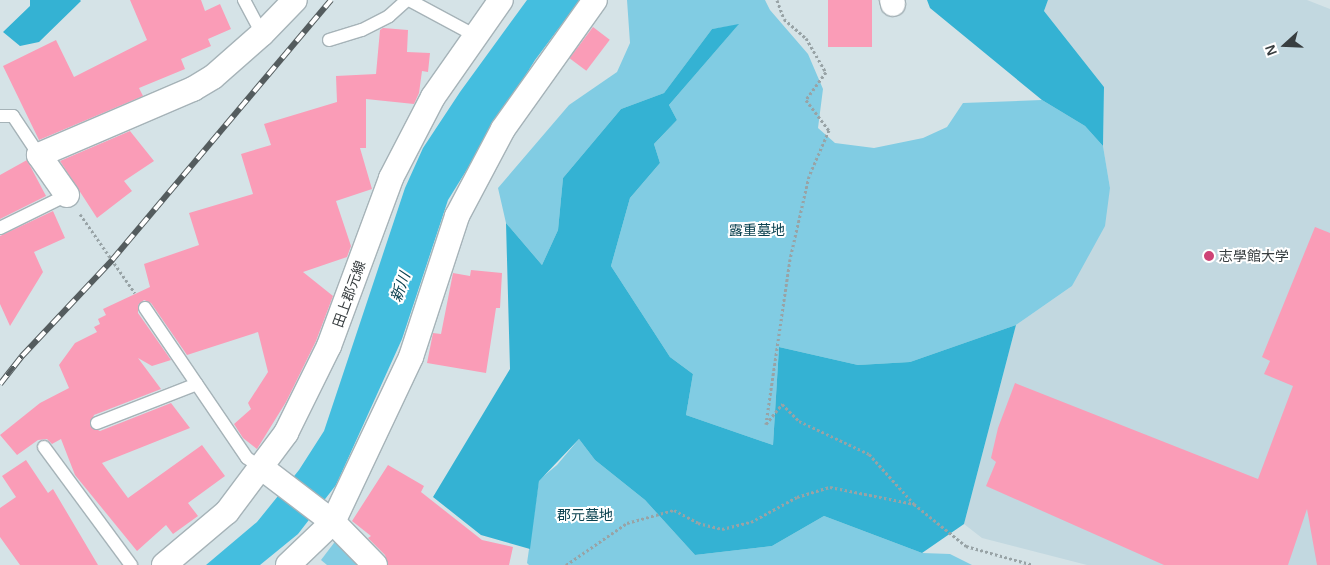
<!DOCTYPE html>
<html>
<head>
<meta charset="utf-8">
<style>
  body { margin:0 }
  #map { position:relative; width:1330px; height:565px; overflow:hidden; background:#d5e3e7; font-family:Helvetica,"Noto Sans JP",sans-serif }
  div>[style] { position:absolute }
  .built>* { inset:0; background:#c2d8e0 }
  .green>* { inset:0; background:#81cce3 }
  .forest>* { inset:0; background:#34b2d3 }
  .water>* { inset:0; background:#44bedf }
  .building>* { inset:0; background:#fa9cb7; transform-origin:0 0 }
  .path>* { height:3px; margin-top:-1.5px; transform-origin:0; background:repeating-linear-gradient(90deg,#98a3a6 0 2.5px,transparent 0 5px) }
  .roads { filter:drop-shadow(1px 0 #a6b3b8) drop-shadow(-1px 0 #a6b3b8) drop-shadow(0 1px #a6b3b8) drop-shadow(0 -1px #a6b3b8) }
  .service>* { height:12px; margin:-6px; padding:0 6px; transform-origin:6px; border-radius:6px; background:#fff }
  .minor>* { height:24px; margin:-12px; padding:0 12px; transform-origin:12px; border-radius:12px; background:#fff }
  .rail>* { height:5.5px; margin-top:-2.75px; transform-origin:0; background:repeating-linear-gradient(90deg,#fff 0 11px,#545c5e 0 22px); box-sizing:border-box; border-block:1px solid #545c5e }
  .dots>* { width:14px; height:14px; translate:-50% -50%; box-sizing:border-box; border:2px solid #fff; border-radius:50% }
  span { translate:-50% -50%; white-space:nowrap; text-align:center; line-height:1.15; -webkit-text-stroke:4px #fff; paint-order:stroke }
  .park-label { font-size:14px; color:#09404e }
  .poi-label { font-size:14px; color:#383e40 }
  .left { translate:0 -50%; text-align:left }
  .street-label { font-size:14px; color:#383e40 }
  .water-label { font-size:15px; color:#0b414f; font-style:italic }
  .north { position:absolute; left:1260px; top:20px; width:50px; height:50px; -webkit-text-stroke:4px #fff; paint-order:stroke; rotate:250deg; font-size:14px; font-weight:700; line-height:20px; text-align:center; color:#383e40 }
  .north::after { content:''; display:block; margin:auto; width:18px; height:22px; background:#383e40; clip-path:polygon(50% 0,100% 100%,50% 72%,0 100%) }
</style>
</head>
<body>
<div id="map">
  <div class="built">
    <i style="clip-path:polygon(1048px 0,1307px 0,1330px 9px,1330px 565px,1087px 565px,982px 538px,964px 524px,1016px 325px,1072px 286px,1110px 188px,1103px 146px,1104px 87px,1044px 11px)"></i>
  </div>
  <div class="green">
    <i style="clip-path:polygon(627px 0,765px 0,770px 10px,808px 54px,823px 89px,818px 128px,835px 143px,874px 148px,923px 138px,947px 127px,963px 103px,1042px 100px,1085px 126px,1103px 146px,1110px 188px,1105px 226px,1072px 286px,1016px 325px,910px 362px,858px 365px,779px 347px,773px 445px,686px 415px,693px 374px,670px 357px,611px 266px,630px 198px,660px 163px,654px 144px,677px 120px,669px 105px,738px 25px,712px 29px,664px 93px,621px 109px,563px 178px,558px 230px,542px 265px,506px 223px,498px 188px,569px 105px,617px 72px,630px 43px)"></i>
    <i style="clip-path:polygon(579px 439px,595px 460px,645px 500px,695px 555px,772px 546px,824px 516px,922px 553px,950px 554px,972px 565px,529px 565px,527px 563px,539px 480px,557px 465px)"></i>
    <i style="clip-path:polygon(337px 539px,363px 565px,327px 565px,321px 560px)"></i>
  </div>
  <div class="forest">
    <i style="clip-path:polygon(30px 0,80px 0,81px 1px,39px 42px,20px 46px,3px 32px,30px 6px)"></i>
    <i style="clip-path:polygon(927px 0,1048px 0,1044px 11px,1104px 87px,1103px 146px,1085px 126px,1042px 100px,930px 8px)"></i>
    <i style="clip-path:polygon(739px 24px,669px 105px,677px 120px,654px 144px,660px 163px,630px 198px,611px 266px,670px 357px,693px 374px,686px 415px,773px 445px,779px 347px,858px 365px,910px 362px,1016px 325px,964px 524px,922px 553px,824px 516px,772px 546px,695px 555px,645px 500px,595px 460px,579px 439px,539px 481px,530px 549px,481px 535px,433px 497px,510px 369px,506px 223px,542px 265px,558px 230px,563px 178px,621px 109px,664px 93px,712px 29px)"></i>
  </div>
  <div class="water">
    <i style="clip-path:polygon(527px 0,580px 0,535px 60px,448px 200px,402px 339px,336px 485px,298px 534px,260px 565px,206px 565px,257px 522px,299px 470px,324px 431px,405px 188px,423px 148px,460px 92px)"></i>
  </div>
  <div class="building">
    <i style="clip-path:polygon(130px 0,201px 0,205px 11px,220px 4px,231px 29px,208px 39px,211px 46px,181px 59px,185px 69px,139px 88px,143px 96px,39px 140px,3px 66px,56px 40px,74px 77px,147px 40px)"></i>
    <i style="left:828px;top:0;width:44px;height:47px"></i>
    <i style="left:593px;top:27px;width:21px;height:39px;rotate:37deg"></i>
    <i style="clip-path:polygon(383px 28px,408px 30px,407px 52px,430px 53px,428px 72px,422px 71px,419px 93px,414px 104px,366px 99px,366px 148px,360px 148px,372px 189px,336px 201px,351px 246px,347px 257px,303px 272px,333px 296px,316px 341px,286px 402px,257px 449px,243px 438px,234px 424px,251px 409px,248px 403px,268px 372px,258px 332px,187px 355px,151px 303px,144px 300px,138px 305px,138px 313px,171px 360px,152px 366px,138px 358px,161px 389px,94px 415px,90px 426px,100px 431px,171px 403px,190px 428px,102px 463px,128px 498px,202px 445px,225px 476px,188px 503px,198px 516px,173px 534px,166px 525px,137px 551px,75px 475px,61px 439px,52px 444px,47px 439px,38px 440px,17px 455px,0 435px,40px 403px,69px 388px,59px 365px,75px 343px,97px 332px,94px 327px,100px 324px,98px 319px,106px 315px,103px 309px,150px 287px,144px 264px,199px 245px,189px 213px,253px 194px,241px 154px,271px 145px,264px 124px,337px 102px,336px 76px,376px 74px,380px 30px)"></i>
    <i style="clip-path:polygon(130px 131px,154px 161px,124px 181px,132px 191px,97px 218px,60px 161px)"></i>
    <i style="clip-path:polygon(27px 160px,46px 196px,0 219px,0 175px)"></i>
    <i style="clip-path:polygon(53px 211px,65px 238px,34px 252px,43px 272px,10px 326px,0 304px,0 236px)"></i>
    <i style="clip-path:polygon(1315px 227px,1330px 233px,1330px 565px,1317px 565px,1307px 509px,1288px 565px,1164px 565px,986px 486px,996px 462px,991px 458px,998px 428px,1015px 383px,1258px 479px,1293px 386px,1264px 374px,1270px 361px,1262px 357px)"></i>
    <i style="clip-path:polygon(471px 270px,502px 273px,500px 308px,496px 308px,486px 373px,427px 363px,433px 333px,441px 334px,453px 273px,470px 276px)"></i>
    <i style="clip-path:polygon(26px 460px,48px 493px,53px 489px,98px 565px,20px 565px,0 537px,0 508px,16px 497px,2px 476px)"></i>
    <i style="clip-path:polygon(388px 465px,424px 486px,421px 492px,482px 540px,513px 547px,509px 565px,388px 565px,385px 555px,368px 538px,371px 536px,352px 521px)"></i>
  </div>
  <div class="path">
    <i style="left:777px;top:0;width:20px;rotate:70deg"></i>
    <i style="left:784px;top:19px;width:29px;rotate:41deg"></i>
    <i style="left:806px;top:38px;width:39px;rotate:60deg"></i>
    <i style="left:826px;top:72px;width:34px;rotate:126deg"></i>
    <i style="left:806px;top:100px;width:38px;rotate:53deg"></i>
    <i style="left:829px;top:130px;width:50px;rotate:113.5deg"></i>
    <i style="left:809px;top:176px;width:85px;rotate:102.9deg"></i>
    <i style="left:790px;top:259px;width:167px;rotate:98.3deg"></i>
    <i style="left:766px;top:424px;width:26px;rotate:-51deg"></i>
    <i style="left:782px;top:404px;width:24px;rotate:45deg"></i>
    <i style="left:799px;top:421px;width:77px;rotate:25.2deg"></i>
    <i style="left:869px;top:454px;width:67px;rotate:48deg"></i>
    <i style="left:80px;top:214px;width:96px;rotate:55.2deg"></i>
    <i style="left:566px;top:565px;width:74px;rotate:-34.5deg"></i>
    <i style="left:627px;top:523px;width:49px;rotate:-15.5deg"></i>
    <i style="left:674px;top:510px;width:27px;rotate:28deg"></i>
    <i style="left:698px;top:523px;width:25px;rotate:14deg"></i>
    <i style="left:722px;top:529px;width:30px;rotate:-14deg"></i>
    <i style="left:751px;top:522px;width:52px;rotate:-28.5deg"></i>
    <i style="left:797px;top:497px;width:34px;rotate:-17deg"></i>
    <i style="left:830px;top:487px;width:86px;rotate:11.4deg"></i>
    <i style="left:914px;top:504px;width:67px;rotate:38.9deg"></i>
    <i style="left:966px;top:546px;width:70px;rotate:15.8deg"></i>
  </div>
  <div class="roads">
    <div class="service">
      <i style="left:244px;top:0;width:38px;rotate:62deg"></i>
      <i style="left:409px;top:0;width:76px;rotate:28.2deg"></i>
      <i style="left:329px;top:40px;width:34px;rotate:-17deg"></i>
      <i style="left:362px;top:30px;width:30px;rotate:-27deg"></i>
      <i style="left:389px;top:16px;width:24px;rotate:-42deg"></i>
      <i style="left:0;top:116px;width:13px"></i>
      <i style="left:13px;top:116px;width:47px;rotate:56.3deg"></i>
      <i style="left:0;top:228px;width:75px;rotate:-26.2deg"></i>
      <i style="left:145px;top:308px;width:181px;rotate:55.8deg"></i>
      <i style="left:247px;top:458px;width:18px;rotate:34deg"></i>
      <i style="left:97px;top:423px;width:107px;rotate:-21.3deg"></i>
      <i style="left:44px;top:447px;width:147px;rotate:53.6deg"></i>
    </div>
    <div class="minor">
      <i style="left:892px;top:0;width:4px;rotate:76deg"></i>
      <i style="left:67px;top:195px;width:49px;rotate:-125deg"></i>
      <i style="left:39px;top:155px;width:168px;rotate:-23.2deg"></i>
      <i style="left:193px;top:89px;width:23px;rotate:-31deg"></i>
      <i style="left:213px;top:77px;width:65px;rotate:-41.3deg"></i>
      <i style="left:262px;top:34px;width:47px;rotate:-45.9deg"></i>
      <i style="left:262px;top:468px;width:89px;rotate:37.3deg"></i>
      <i style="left:333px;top:522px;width:60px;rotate:45.7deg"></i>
      <i style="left:164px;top:565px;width:82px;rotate:-40.1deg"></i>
      <i style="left:227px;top:512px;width:99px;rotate:-53.2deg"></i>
      <i style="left:286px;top:433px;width:97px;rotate:-63.7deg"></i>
      <i style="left:329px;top:346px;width:179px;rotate:-69.7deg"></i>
      <i style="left:391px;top:178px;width:91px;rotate:-62.6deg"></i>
      <i style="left:433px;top:97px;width:118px;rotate:-55deg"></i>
      <i style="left:288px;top:565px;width:62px;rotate:-43.7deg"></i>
      <i style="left:333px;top:522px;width:183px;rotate:-64.7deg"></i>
      <i style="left:411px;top:357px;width:148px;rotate:-71.9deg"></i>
      <i style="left:457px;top:216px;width:98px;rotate:-62.1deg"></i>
      <i style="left:503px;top:129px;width:158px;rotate:-54.5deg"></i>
    </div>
  </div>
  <div class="rail">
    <i style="left:0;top:384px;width:36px;rotate:-52deg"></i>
    <i style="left:22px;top:356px;width:132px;rotate:-46.8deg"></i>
    <i style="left:112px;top:260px;width:340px;rotate:-49.9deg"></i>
  </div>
  <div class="dots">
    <i style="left:1209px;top:256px;background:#ce4376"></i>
  </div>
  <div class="park-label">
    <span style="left:757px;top:230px">露重墓地</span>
    <span style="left:585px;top:515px">郡元墓地</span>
  </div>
  <div class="poi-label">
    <span class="left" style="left:1219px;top:256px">志學館大学</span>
  </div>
  <div class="street-label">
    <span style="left:349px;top:294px;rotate:-70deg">田上郡元線</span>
  </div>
  <div class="water-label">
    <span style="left:400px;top:287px;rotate:-70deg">新川</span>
  </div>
  <div class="north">N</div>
</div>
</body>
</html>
